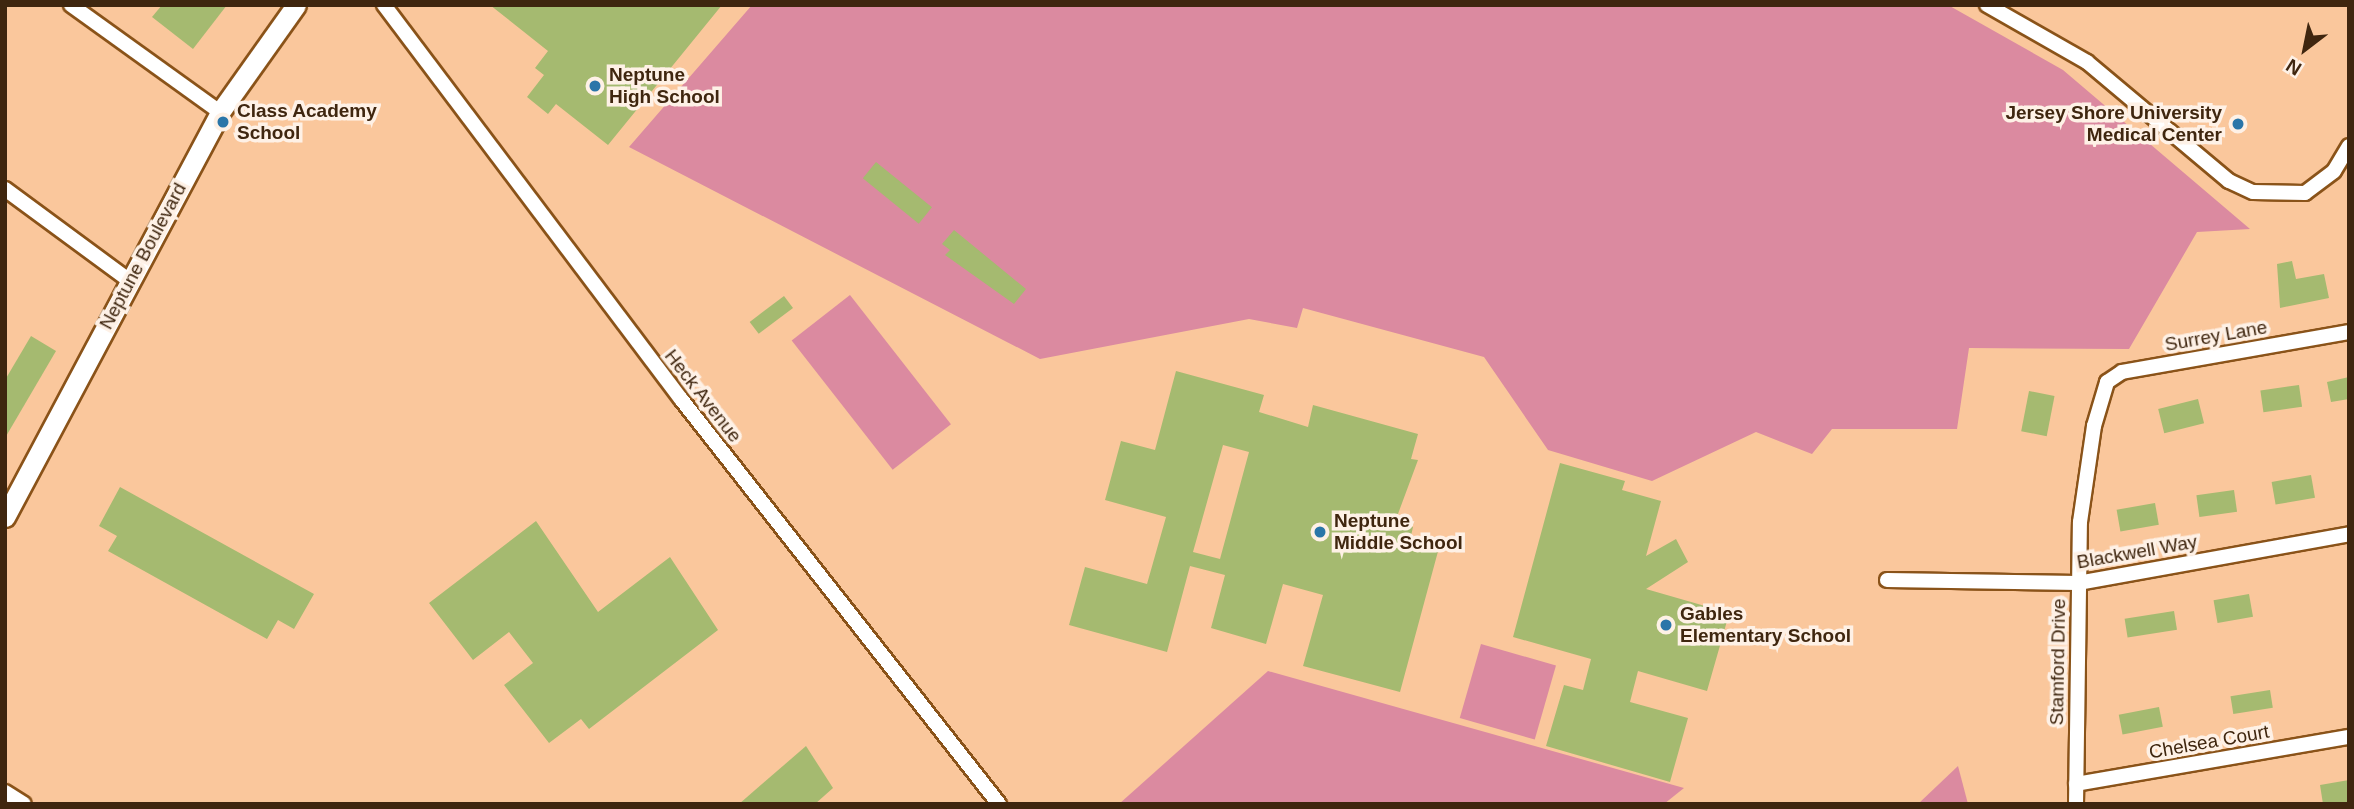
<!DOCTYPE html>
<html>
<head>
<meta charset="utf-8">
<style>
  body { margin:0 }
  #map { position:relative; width:2354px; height:809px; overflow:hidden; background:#fac79c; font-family:Helvetica,sans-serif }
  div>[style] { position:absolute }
  .green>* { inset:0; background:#db8aa0; transform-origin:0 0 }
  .building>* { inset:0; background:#a5ba70; transform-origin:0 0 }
  .roads { filter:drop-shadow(2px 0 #8a5319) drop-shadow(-2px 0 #8a5319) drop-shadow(0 2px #8a5319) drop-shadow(0 -2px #8a5319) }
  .street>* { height:14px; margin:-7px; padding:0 7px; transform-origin:7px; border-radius:7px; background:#fff }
  .secondary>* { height:19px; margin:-9.5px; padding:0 9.5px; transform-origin:9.5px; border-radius:9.5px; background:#fff }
  .dots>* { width:19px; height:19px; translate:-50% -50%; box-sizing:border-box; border:4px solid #fef1e6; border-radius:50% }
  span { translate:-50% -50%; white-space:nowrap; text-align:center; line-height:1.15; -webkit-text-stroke:7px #fef1e6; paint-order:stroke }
  .poi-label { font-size:19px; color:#3f260f; font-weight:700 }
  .left { translate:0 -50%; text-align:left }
  .right { translate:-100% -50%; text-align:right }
  .street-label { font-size:19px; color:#3f260f }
  .frame { position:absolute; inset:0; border:7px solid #3f260f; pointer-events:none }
  .north { position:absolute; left:2270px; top:14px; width:70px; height:70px; -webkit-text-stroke:5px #fef1e6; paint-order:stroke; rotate:212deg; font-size:19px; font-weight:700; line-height:28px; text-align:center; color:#3f260f }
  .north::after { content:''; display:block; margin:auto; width:24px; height:32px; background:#3f260f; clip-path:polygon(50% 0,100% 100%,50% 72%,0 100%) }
</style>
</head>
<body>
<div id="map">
  <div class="green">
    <i style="clip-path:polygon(752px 5px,1948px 5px,2063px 70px,2250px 229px,2197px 232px,2129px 349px,1969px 348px,1957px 429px,1832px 429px,1812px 454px,1756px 432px,1652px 481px,1548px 450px,1484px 357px,1303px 308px,1297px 328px,1249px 319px,1040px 359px,629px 147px)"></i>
    <i style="left:850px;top:295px;width:164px;height:74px;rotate:52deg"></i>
    <i style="left:1481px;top:644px;width:78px;height:77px;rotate:16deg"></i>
    <i style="clip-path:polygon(1268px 671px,1684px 788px,1664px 804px,1119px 804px)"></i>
    <i style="clip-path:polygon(1958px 766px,1968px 804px,1918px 804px)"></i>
  </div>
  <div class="building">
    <i style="clip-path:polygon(162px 5px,227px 5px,193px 49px,152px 17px)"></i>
    <i style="clip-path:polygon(490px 5px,722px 5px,608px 145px,556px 104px,548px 114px,527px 97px,544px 75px,535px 68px,548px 51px)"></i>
    <i style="left:876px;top:162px;width:72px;height:21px;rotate:39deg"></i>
    <i style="clip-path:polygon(954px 230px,1026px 289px,1014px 304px,945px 255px,950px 250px,942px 244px)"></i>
    <i style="clip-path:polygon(2292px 261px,2296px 279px,2324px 274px,2329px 298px,2280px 308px,2277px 264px)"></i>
    <i style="left:784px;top:296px;width:15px;height:43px;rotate:53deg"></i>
    <i style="clip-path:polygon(31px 336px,56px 351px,5px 438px,5px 380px)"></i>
    <i style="clip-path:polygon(evenodd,1176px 371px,1264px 395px,1259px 412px,1308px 427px,1313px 405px,1418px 434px,1411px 459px,1418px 460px,1395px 522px,1413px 527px,1411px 536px,1440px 544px,1400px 692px,1303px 666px,1323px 595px,1283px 584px,1266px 644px,1211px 628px,1225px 575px,1190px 566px,1167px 652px,1069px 625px,1085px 567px,1147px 584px,1166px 517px,1105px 500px,1121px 441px,1155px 450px,1176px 371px,1223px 445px,1249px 452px,1220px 559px,1193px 552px,1223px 445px)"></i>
    <i style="clip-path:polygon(2349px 377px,2349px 399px,2331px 402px,2327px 382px)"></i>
    <i style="left:2299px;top:385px;width:22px;height:39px;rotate:82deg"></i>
    <i style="left:2029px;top:391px;width:26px;height:41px;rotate:11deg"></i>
    <i style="left:2198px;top:399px;width:25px;height:41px;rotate:76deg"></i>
    <i style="clip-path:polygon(1560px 463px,1625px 481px,1622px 490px,1661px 501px,1646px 556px,1676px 539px,1688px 562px,1646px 589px,1705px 606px,1703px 615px,1727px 621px,1707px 691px,1638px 671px,1630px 702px,1688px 718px,1670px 782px,1546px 746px,1564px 685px,1583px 690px,1591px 659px,1513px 637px)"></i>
    <i style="left:2311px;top:475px;width:23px;height:40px;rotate:80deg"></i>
    <i style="clip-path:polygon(120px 487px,314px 594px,294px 629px,278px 620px,267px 639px,108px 551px,117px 536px,99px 526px)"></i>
    <i style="left:2234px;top:490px;width:22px;height:38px;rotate:82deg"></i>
    <i style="left:2155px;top:503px;width:22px;height:39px;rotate:80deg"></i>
    <i style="clip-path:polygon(536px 521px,598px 612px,670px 557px,718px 630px,589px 729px,581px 719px,549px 743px,504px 685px,533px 663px,509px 632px,473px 660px,429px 603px)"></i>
    <i style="left:2249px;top:594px;width:23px;height:36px;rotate:80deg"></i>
    <i style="left:2174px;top:611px;width:19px;height:50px;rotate:81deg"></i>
    <i style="left:2270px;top:690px;width:18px;height:40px;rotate:81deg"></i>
    <i style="left:2159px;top:707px;width:20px;height:41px;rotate:79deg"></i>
    <i style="clip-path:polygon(806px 746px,833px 788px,815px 804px,739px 804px)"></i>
    <i style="clip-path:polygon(2349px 780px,2349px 803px,2323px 804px,2320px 785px)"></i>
  </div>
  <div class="roads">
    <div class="street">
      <i style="left:71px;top:5px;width:183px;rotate:35.7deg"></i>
      <i style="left:384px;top:5px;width:493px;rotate:53deg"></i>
      <i style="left:681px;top:399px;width:515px;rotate:51.86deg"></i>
      <i style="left:1987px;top:5px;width:115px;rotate:29.7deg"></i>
      <i style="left:2087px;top:62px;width:185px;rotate:40deg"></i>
      <i style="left:2229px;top:181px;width:26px;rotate:25deg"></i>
      <i style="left:2253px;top:192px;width:52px;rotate:1.1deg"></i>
      <i style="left:2305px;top:193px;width:36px;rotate:-37deg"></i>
      <i style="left:2334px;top:171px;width:29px;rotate:-59deg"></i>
      <i style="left:5px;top:189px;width:155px;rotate:36.4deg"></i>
      <i style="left:1887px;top:580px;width:191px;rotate:0.9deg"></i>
      <i style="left:2078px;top:583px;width:275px;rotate:-10.2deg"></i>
      <i style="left:2076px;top:784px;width:277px;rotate:-9.8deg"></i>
      <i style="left:5px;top:792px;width:22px;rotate:32deg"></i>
      <i style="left:2076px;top:804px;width:282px;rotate:-89.2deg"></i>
      <i style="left:2080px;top:522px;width:97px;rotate:-81.7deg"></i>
      <i style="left:2094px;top:426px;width:46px;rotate:-73.5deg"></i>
      <i style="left:2107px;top:382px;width:18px;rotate:-34deg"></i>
      <i style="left:2122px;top:372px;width:230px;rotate:-10deg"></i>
    </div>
    <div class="secondary">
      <i style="left:5px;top:517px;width:459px;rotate:-62deg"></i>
      <i style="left:220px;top:112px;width:131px;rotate:-54.6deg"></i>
    </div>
  </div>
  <div class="dots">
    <i style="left:595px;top:86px;background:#2a76a9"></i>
    <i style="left:223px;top:122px;background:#2a76a9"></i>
    <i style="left:2238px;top:124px;background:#2a76a9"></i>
    <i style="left:1320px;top:532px;background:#2a76a9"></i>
    <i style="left:1666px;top:625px;background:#2a76a9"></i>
  </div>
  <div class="poi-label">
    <span class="left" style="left:609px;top:86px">Neptune<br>High School</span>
    <span class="left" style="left:237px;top:122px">Class Academy<br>School</span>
    <span class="right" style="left:2222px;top:124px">Jersey Shore University<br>Medical Center</span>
    <span class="left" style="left:1334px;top:532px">Neptune<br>Middle School</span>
    <span class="left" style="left:1680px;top:625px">Gables<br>Elementary School</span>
  </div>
  <div class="street-label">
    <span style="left:143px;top:256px;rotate:-62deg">Neptune Boulevard</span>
    <span style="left:2216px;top:336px;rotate:-10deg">Surrey Lane</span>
    <span style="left:703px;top:396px;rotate:52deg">Heck Avenue</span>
    <span style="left:2137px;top:552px;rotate:-10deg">Blackwell Way</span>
    <span style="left:2058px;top:662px;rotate:-89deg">Stamford Drive</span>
    <span style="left:2209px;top:742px;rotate:-10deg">Chelsea Court</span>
  </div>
  <div class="frame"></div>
  <div class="north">N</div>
</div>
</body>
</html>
